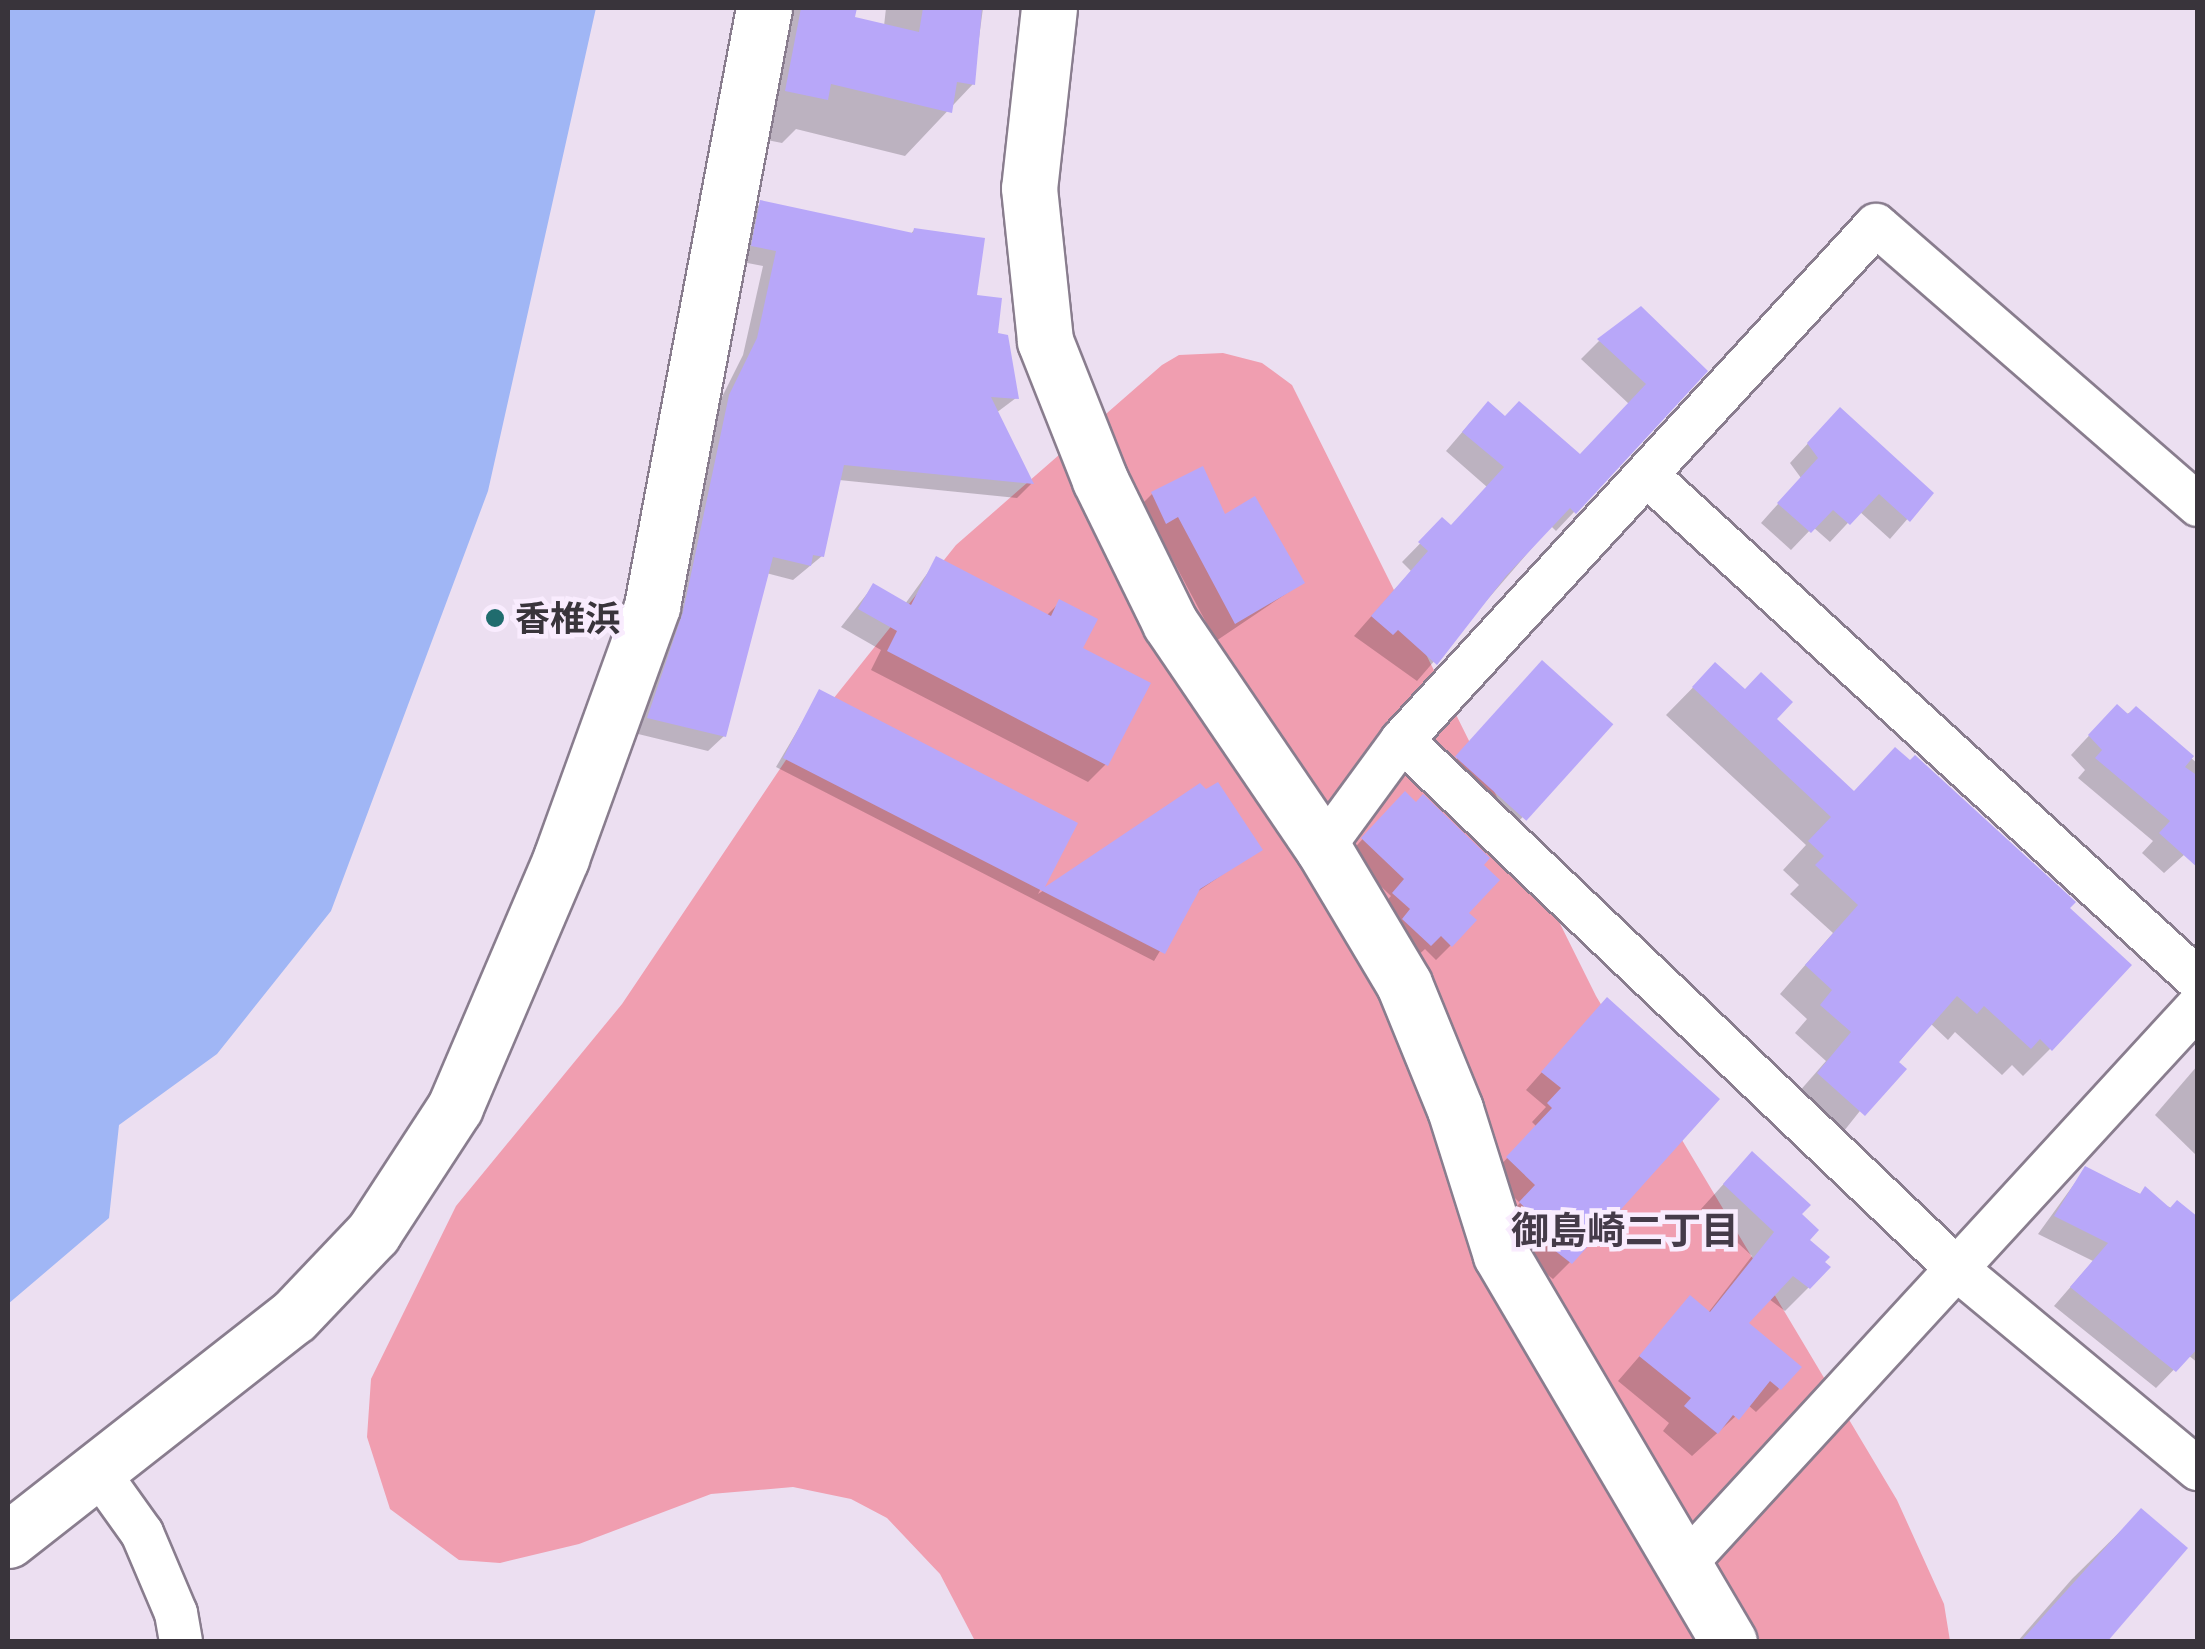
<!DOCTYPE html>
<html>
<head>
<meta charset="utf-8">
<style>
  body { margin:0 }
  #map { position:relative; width:2205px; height:1649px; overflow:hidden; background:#ecdff1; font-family:Mulish,"Noto Sans JP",sans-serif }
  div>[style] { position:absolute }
  .green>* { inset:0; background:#f09eb0 }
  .water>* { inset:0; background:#a0b6f5 }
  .shadow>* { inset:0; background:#0003 }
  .building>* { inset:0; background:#b8a7f9; transform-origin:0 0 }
  .roads { filter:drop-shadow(2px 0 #897d8e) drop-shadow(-2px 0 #897d8e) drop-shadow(0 2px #897d8e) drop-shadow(0 -2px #897d8e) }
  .street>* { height:42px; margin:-21px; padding:0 21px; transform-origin:21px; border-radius:21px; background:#fff }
  .secondary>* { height:55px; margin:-27.5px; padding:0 27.5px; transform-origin:27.5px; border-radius:27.5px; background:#fff }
  .dots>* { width:28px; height:28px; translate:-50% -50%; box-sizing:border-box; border:5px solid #f9ecfe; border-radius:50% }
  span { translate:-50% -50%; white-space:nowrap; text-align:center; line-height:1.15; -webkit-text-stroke:9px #f9ecfe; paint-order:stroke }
  .poi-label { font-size:35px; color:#39343b; font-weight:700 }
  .left { translate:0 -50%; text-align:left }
  .neighbourhood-label { font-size:38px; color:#453b49; font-weight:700 }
  .frame { position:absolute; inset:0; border:10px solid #39343b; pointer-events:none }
</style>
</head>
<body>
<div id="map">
  <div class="green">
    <i style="clip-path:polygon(1223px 353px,1262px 363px,1292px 385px,1596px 996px,1897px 1500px,1944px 1604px,1950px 1641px,975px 1641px,940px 1574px,887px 1518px,851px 1499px,793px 1487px,711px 1494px,579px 1544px,500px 1563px,459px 1560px,390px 1509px,367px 1437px,371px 1379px,456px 1206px,622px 1004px,794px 748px,956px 545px,1162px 365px,1179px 355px)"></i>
  </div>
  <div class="water">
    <i style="clip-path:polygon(8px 8px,596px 8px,488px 491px,331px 911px,217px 1054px,119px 1125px,109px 1218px,8px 1304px)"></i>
  </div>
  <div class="shadow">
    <i style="clip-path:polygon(764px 8px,854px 8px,852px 18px,884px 26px,886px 8px,983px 8px,973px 84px,905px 156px,796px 129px,782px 143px,742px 135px)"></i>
    <i style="clip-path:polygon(761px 203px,910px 235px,914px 230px,974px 297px,995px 335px,1016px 398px,996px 413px,1031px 484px,1017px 498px,839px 480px,822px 556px,793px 580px,766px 573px,724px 736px,708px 751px,634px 733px,714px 413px,743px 355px,763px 266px,737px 261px,746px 218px)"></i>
    <i style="clip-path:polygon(1599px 341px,1704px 371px,1574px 512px,1556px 531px,1551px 526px,1417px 681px,1354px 636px,1411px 571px,1402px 562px,1442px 521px,1450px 528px,1487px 487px,1446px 451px,1470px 423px,1505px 419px,1580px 457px,1629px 404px,1581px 359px)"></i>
    <i style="clip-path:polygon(1822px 428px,1930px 493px,1890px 539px,1859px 511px,1830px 542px,1813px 527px,1791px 550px,1761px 523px,1801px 478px,1790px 463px)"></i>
    <i style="clip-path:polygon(1152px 494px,1224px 518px,1302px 583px,1216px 641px,1159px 534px,1147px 541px,1134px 512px)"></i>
    <i style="clip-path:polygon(937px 560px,1046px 616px,1060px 602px,1080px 649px,1106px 764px,1088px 782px,871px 670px,881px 650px,841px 627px,873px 586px,905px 604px)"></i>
    <i style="clip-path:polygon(1715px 665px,1853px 794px,2067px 909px,2050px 1049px,2023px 1076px,2012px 1065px,2002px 1075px,1955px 1032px,1948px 1040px,1930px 1023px,1836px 1141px,1791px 1101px,1826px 1061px,1795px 1033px,1807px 1019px,1780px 994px,1833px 933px,1790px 894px,1799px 885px,1783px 870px,1806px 845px,1666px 715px)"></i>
    <i style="clip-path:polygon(1524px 682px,1610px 724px,1503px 838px,1440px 778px)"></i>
    <i style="clip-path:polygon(820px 692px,1075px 824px,1038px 894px,1200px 786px,1260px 849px,1194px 894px,1154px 961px,776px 767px)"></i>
    <i style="clip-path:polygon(2136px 710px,2198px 764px,2198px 865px,2185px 854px,2164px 873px,2142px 853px,2153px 841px,2078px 778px,2085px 770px,2071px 755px,2098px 726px)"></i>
    <i style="clip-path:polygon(1390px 809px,1480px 865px,1451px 945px,1436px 960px,1425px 949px,1414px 959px,1379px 909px,1391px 896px,1348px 855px)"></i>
    <i style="clip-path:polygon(1590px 1018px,1570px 1262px,1553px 1279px,1511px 1247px,1504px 1220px,1520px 1203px,1491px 1175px,1537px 1127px,1532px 1122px,1546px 1107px,1526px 1090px)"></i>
    <i style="clip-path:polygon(2198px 1065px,2198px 1157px,2155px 1115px)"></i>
    <i style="clip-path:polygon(2085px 1169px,2198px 1220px,2198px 1363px,2188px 1355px,2156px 1388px,2054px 1306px,2093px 1261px,2038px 1234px)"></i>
    <i style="clip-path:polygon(1729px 1178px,1799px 1214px,1809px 1287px,1785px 1311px,1769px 1299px,1746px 1323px,1779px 1389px,1756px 1412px,1748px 1405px,1692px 1456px,1663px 1431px,1669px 1423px,1618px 1381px,1690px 1298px,1708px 1313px,1752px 1256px,1701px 1209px)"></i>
    <i style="clip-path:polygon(2141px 1511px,2104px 1642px,2017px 1642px,2072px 1579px)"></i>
  </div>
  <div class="building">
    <i style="clip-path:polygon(801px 8px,857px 8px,855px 17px,919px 32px,923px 8px,982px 8px,975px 85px,957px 82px,952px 113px,831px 84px,828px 100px,785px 91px)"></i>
    <i style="clip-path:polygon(760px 200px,913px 233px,914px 228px,985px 238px,977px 295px,1002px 298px,998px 333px,1008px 335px,1019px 399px,991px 397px,1034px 484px,844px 465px,824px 557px,813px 555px,811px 566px,773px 557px,726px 737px,647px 718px,683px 612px,729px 395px,757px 338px,776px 251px,751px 246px)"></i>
    <i style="clip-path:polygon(1641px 306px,1708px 371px,1576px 514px,1570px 508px,1506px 576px,1437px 665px,1398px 630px,1393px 635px,1371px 616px,1428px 551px,1418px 542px,1442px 517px,1451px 525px,1504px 467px,1462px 432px,1488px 401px,1505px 416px,1519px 401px,1580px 454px,1646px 384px,1597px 339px)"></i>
    <i style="clip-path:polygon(1840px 407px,1934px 493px,1910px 522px,1879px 494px,1850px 525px,1833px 510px,1811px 533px,1777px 503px,1818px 458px,1807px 443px)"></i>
    <i style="clip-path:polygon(1203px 466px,1225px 514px,1255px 496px,1305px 583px,1235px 624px,1178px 517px,1166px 524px,1151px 492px)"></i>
    <i style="clip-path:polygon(936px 556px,1051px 616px,1059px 599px,1098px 619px,1083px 648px,1151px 683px,1108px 766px,887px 651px,897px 631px,858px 609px,873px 583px,911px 605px)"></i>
    <i style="left:1542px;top:660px;width:96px;height:130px;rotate:42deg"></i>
    <i style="clip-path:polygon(1715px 662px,1745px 689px,1761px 672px,1793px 702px,1777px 719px,1854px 791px,1895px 747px,1910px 760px,1915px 755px,2076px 902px,2070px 908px,2132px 965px,2052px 1051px,2040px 1039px,2031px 1049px,1984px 1006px,1977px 1014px,1957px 996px,1899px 1062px,1907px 1069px,1865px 1116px,1817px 1073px,1851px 1032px,1820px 1005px,1832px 990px,1805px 965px,1858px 905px,1815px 865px,1824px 856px,1808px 841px,1831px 817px,1692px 687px)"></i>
    <i style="clip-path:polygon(819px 689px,1078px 823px,1045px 887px,1200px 783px,1206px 789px,1218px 782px,1263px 850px,1200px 889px,1165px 954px,783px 758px)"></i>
    <i style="clip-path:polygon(2117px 704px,2128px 714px,2136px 706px,2194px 756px,2185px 767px,2198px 776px,2198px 868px,2159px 833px,2170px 821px,2095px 758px,2102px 750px,2088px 735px)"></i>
    <i style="clip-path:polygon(1405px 791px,1416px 802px,1423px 794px,1490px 858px,1484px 865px,1500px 880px,1469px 913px,1477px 920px,1452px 947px,1441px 936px,1431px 946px,1402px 919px,1410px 909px,1392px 893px,1404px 879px,1361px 838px)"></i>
    <i style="clip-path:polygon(1607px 997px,1720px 1099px,1572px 1264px,1526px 1228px,1536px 1218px,1519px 1202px,1535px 1185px,1506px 1157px,1552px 1108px,1547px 1103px,1561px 1088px,1541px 1072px)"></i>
    <i style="clip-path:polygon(1752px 1151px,1811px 1205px,1802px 1214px,1819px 1230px,1810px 1240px,1830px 1257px,1825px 1262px,1831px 1267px,1810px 1289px,1793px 1276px,1749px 1323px,1802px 1367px,1781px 1390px,1770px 1381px,1739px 1420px,1733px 1415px,1718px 1434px,1684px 1406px,1691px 1398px,1639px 1356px,1690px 1295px,1710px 1312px,1774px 1232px,1723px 1184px)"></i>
    <i style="clip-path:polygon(2085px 1166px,2140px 1194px,2145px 1186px,2170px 1208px,2177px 1200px,2198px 1217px,2198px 1348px,2176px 1372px,2070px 1287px,2108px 1243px,2054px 1216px)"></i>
    <i style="clip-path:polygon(2141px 1508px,2188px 1548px,2107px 1642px,2020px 1642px)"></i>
  </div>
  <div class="roads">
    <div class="street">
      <i style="left:1648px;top:476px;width:746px;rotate:42.5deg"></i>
      <i style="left:1402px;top:740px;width:768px;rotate:43.63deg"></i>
      <i style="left:1958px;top:1270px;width:312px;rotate:39.7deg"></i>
      <i style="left:1323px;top:848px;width:134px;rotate:-53.8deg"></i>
      <i style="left:1402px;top:740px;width:700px;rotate:-47.37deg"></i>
      <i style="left:1876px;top:225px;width:427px;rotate:41deg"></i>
      <i style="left:99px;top:1473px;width:74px;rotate:54.4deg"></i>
      <i style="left:142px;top:1533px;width:87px;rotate:67deg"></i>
      <i style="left:176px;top:1613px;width:29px;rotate:80deg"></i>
      <i style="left:1686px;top:1563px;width:757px;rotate:-47.41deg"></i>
    </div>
    <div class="secondary">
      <i style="left:1049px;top:8px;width:181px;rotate:96.3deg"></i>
      <i style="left:1029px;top:188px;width:154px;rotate:84deg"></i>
      <i style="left:1045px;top:341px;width:149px;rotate:68.4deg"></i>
      <i style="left:1100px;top:480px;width:159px;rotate:63.9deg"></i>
      <i style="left:1170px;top:623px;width:272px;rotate:55.8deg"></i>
      <i style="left:1323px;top:848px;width:158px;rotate:59.2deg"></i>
      <i style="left:1404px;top:984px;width:135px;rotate:67.8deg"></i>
      <i style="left:1455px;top:1109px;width:153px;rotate:72.5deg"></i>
      <i style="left:1501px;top:1255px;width:449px;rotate:59.5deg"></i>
      <i style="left:8px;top:1540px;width:363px;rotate:-38.1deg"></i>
      <i style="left:294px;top:1316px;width:115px;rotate:-46.4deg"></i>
      <i style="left:373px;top:1233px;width:150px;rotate:-56.9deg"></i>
      <i style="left:455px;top:1107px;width:271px;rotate:-66.9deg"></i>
      <i style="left:561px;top:858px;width:268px;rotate:-70.1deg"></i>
      <i style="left:652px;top:606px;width:608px;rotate:-79.39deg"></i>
    </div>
  </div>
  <div class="dots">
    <i style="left:495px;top:618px;background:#206c6e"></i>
  </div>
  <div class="poi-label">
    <span class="left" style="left:515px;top:618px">香椎浜</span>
  </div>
  <div class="neighbourhood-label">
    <span style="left:1625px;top:1231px">御島崎二丁目</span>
  </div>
  <div class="frame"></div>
</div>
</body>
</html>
